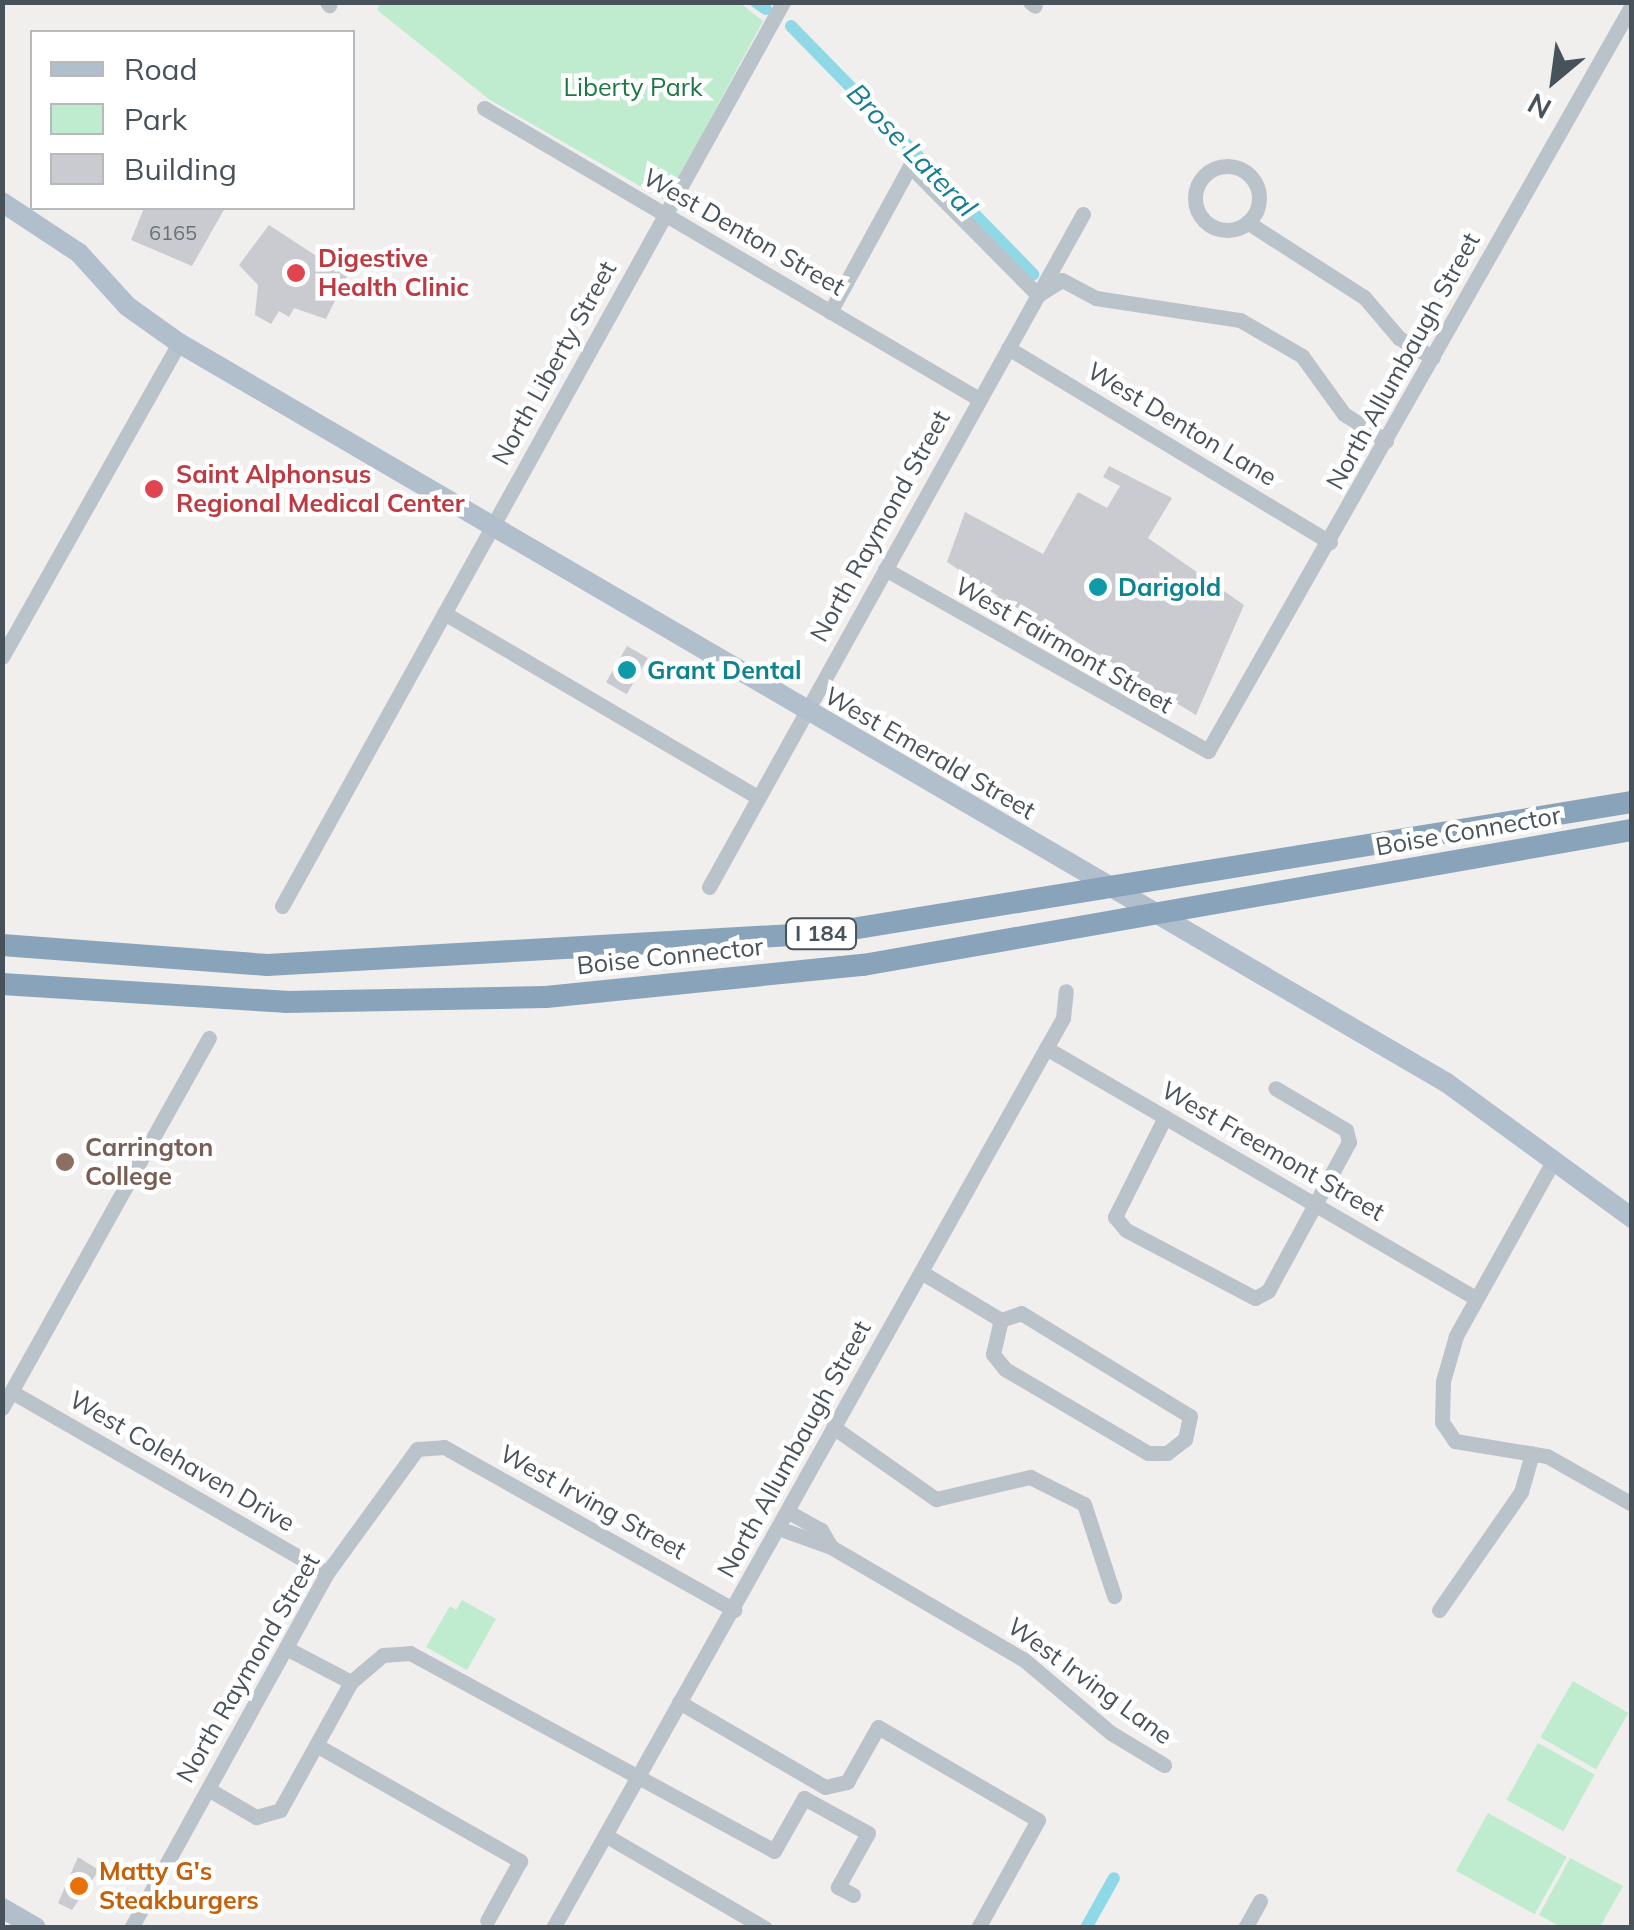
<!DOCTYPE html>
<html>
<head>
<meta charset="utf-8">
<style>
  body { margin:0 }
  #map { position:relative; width:1634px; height:1930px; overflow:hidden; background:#f1eeee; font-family:Mulish,sans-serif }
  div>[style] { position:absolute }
  .green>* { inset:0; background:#bfecce; transform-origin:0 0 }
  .canal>* { height:12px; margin:-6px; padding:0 6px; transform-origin:6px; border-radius:6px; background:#8fd8e6 }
  .building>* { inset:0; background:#c9cbd1; transform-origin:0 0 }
  .minor>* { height:15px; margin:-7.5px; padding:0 7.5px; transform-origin:7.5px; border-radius:7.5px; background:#bbc3ca }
  .minor>.ring { margin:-7.5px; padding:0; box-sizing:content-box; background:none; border:15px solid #bbc3ca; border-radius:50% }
  .major>* { height:20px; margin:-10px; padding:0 10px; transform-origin:10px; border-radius:10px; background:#b0bfcb }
  .highway>* { height:22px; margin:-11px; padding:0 11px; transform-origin:11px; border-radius:11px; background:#89a3ba }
  .dots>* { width:28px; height:28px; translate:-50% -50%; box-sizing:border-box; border:5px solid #fff; border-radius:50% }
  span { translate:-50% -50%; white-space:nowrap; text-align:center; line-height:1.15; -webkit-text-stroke:9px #fff; paint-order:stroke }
  .number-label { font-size:20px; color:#687078 }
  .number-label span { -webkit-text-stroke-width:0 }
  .shield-label span { padding:2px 8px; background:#fff; border:2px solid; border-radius:8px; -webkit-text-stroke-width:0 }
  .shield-label { font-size:22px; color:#48525a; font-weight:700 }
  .park-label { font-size:25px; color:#1d7745 }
  .street-label { font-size:25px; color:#48525a }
  .health-label { font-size:25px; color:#be3a42; font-weight:700 }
  .left { translate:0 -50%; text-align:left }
  .culture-label { font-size:25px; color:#0d838f; font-weight:700 }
  .education-label { font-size:25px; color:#785e54; font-weight:700 }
  .food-label { font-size:25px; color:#c56008; font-weight:700 }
  .water-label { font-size:28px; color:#157e92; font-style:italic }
  .frame { position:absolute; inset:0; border:5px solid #48525a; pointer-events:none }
  .legend { position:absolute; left:30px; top:30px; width:325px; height:180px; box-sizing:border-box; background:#fff; border:2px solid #b6babd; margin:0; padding:12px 18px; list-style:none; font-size:30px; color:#48525a }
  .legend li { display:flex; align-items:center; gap:20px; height:50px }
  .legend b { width:50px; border:2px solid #b6babd }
  .north { position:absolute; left:1504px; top:30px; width:100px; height:100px; -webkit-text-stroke:8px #fff; paint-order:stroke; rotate:209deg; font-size:28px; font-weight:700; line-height:40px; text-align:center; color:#48525a }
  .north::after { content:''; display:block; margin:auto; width:35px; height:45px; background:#48525a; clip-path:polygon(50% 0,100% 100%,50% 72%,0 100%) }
</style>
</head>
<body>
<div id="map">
  <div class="green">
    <i style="clip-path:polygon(381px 2px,739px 2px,763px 21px,666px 201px,490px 100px,377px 10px)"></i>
    <i style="clip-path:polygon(462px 1600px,496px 1619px,467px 1670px,426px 1647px,450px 1606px,456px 1610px)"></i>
    <i style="left:1573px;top:1681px;width:64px;height:65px;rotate:30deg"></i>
    <i style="left:1538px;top:1743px;width:65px;height:65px;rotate:29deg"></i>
    <i style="left:1488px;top:1813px;width:90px;height:66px;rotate:29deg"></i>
    <i style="clip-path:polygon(1570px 1858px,1623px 1886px,1600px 1927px,1561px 1927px,1539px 1915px)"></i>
  </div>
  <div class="canal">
    <i style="left:756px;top:2px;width:12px;rotate:35deg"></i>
    <i style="left:791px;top:26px;width:347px;rotate:45.7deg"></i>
    <i style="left:1086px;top:1928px;width:57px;rotate:-60.8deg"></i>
  </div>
  <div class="building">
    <i style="clip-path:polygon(144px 208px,225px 208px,192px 266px,131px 240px)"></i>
    <i style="clip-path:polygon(269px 225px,347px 276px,326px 319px,294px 308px,289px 317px,279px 311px,271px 324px,255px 315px,258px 285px,239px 265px)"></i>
    <i style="clip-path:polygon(1109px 466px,1172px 498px,1148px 538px,1244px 605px,1196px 715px,1127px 673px,1112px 674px,1114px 665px,1042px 620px,1036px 630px,992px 607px,998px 596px,947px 562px,965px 512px,1043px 554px,1078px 492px,1107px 508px,1120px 486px,1103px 477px)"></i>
    <i style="left:627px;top:646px;width:24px;height:42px;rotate:30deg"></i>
    <i style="clip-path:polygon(78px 1857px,99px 1870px,72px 1910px,58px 1903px)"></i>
  </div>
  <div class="minor">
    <i style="left:327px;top:2px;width:4px;rotate:56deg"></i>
    <i style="left:1030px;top:2px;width:6px;rotate:39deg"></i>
    <i style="left:484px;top:108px;width:574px;rotate:30.45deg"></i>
    <i class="ring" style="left:1195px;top:166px;width:49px;height:49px"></i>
    <i style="left:1247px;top:222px;width:139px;rotate:32.7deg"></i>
    <i style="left:1364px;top:297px;width:54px;rotate:49.5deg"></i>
    <i style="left:1399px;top:338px;width:39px;rotate:30deg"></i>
    <i style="left:830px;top:312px;width:166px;rotate:-61.3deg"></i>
    <i style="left:910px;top:166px;width:182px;rotate:45.2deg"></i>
    <i style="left:1038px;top:295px;width:28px;rotate:-32deg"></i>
    <i style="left:1062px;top:280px;width:38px;rotate:28deg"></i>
    <i style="left:1096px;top:298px;width:146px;rotate:8.7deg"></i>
    <i style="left:1240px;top:320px;width:72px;rotate:30.1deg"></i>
    <i style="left:1302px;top:356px;width:72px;rotate:54.1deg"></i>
    <i style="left:1344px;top:414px;width:50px;rotate:32.7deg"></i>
    <i style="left:1008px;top:348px;width:376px;rotate:31.1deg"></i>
    <i style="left:885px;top:569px;width:371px;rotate:29.4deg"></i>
    <i style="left:1208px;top:751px;width:858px;rotate:-60.39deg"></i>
    <i style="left:444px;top:613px;width:364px;rotate:30.4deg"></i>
    <i style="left:2px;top:657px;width:360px;rotate:-60.6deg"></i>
    <i style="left:709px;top:887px;width:770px;rotate:-60.94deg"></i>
    <i style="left:282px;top:906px;width:1034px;rotate:-61deg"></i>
    <i style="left:1046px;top:1048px;width:497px;rotate:30.2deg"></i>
    <i style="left:1165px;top:1117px;width:112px;rotate:116.6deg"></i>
    <i style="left:1115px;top:1217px;width:17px;rotate:50deg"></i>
    <i style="left:1126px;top:1230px;width:146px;rotate:27.8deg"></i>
    <i style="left:1255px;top:1298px;width:15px;rotate:-28deg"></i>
    <i style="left:1268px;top:1291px;width:170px;rotate:-61.5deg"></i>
    <i style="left:1349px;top:1142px;width:12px;rotate:-104deg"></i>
    <i style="left:1346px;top:1130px;width:82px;rotate:-149.4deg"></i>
    <i style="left:1551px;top:1165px;width:196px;rotate:119.1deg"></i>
    <i style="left:1456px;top:1336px;width:47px;rotate:106.1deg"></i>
    <i style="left:1443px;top:1381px;width:41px;rotate:91.4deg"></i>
    <i style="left:1442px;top:1422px;width:23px;rotate:56deg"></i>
    <i style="left:1455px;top:1441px;width:93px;rotate:9.3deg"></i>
    <i style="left:1547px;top:1456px;width:98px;rotate:29.5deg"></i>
    <i style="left:921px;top:1272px;width:93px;rotate:31deg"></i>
    <i style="left:1021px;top:1313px;width:198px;rotate:31.4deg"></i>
    <i style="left:1190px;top:1416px;width:24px;rotate:102deg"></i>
    <i style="left:1185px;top:1439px;width:23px;rotate:142deg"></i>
    <i style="left:1167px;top:1453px;width:19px;rotate:180deg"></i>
    <i style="left:1148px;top:1453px;width:166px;rotate:-149.6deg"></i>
    <i style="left:1005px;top:1369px;width:19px;rotate:-129deg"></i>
    <i style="left:993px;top:1354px;width:35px;rotate:-77deg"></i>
    <i style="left:1001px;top:1320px;width:21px;rotate:-19deg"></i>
    <i style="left:12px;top:1392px;width:363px;rotate:29.9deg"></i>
    <i style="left:2px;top:1408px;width:424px;rotate:-60.8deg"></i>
    <i style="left:833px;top:1427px;width:126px;rotate:35deg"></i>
    <i style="left:936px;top:1499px;width:97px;rotate:-13.2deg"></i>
    <i style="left:1030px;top:1477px;width:60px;rotate:26.6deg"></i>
    <i style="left:1084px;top:1504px;width:97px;rotate:71.9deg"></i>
    <i style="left:778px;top:1528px;width:56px;rotate:19.7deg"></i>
    <i style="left:831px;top:1547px;width:20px;rotate:-120deg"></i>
    <i style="left:821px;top:1530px;width:39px;rotate:-151deg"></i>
    <i style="left:831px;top:1547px;width:222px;rotate:30.3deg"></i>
    <i style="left:1023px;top:1659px;width:115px;rotate:40.1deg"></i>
    <i style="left:1111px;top:1733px;width:62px;rotate:31.1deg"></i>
    <i style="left:1439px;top:1610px;width:144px;rotate:-55.2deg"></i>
    <i style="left:1521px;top:1492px;width:40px;rotate:-74deg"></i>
    <i style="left:286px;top:1648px;width:73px;rotate:27.6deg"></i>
    <i style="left:351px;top:1682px;width:42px;rotate:-40.2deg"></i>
    <i style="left:383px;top:1655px;width:27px;rotate:-4deg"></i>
    <i style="left:410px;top:1653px;width:414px;rotate:28.5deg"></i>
    <i style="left:774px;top:1851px;width:61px;rotate:-60.5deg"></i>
    <i style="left:804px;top:1798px;width:73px;rotate:28.7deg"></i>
    <i style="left:868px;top:1833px;width:62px;rotate:119.1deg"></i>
    <i style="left:838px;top:1887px;width:17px;rotate:28deg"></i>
    <i style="left:679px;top:1702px;width:169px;rotate:30.2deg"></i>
    <i style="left:825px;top:1787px;width:23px;rotate:-13deg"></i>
    <i style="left:847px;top:1782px;width:63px;rotate:-60.6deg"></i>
    <i style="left:878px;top:1727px;width:185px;rotate:30.2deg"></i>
    <i style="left:1038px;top:1820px;width:124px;rotate:119.1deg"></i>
    <i style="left:316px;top:1745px;width:235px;rotate:29.6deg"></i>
    <i style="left:520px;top:1861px;width:68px;rotate:118.8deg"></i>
    <i style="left:208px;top:1789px;width:56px;rotate:30.3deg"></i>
    <i style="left:256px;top:1817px;width:25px;rotate:-16deg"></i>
    <i style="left:280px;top:1810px;width:146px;rotate:-61deg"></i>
    <i style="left:605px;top:1835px;width:185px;rotate:30.2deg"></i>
    <i style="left:131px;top:1928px;width:406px;rotate:-61.1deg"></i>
    <i style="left:327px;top:1573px;width:153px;rotate:-54deg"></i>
    <i style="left:417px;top:1449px;width:27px;rotate:-4deg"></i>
    <i style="left:444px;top:1447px;width:333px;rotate:29.3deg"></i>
    <i style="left:553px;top:1928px;width:1043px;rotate:-60.73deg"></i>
    <i style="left:1063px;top:1018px;width:27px;rotate:-84deg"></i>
    <i style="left:1245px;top:1928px;width:31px;rotate:-61deg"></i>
  </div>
  <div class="major">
    <i style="left:2px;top:202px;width:92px;rotate:33.5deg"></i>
    <i style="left:79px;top:253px;width:72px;rotate:47.8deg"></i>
    <i style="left:127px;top:306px;width:64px;rotate:35.4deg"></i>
    <i style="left:179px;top:343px;width:1468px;rotate:30.27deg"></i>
    <i style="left:1447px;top:1083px;width:229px;rotate:36.1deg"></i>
    <i style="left:2px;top:1908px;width:39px;rotate:30deg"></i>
  </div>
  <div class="highway">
    <i style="left:2px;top:945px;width:266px;rotate:4.3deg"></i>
    <i style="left:267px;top:965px;width:561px;rotate:-3.27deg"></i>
    <i style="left:827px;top:933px;width:816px;rotate:-9.24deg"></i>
    <i style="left:2px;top:984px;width:284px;rotate:3.6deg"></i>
    <i style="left:285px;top:1002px;width:261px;rotate:-1.1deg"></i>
    <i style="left:546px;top:997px;width:319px;rotate:-5.8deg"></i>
    <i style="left:863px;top:965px;width:781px;rotate:-9.96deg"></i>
  </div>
  <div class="dots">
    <i style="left:296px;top:273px;background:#e0444e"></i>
    <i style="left:154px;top:489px;background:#e0444e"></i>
    <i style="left:1098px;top:587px;background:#0f9aa8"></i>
    <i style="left:627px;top:670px;background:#0f9aa8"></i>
    <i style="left:65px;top:1162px;background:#8d6e63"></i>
    <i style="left:79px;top:1886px;background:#e8710a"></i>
  </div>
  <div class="number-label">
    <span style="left:173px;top:232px">6165</span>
  </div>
  <div class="shield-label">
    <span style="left:821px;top:934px">I 184</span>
  </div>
  <div class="park-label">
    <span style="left:633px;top:87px">Liberty Park</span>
  </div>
  <div class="street-label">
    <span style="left:744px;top:232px;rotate:30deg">West Denton Street</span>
    <span style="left:1403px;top:361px;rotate:-61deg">North Allumbaugh Street</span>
    <span style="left:554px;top:363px;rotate:-61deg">North Liberty Street</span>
    <span style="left:1182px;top:424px;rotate:31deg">West Denton Lane</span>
    <span style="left:880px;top:526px;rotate:-61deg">North Raymond Street</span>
    <span style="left:1064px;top:645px;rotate:30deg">West Fairmont Street</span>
    <span style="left:930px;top:753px;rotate:30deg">West Emerald Street</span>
    <span style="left:1468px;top:831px;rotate:-10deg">Boise Connector</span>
    <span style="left:670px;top:956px;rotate:-6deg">Boise Connector</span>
    <span style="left:1273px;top:1151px;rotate:30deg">West Freemont Street</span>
    <span style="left:794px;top:1449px;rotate:-61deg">North Allumbaugh Street</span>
    <span style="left:182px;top:1461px;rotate:30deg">West Colehaven Drive</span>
    <span style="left:593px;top:1502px;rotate:29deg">West Irving Street</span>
    <span style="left:248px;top:1668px;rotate:-60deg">North Raymond Street</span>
    <span style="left:1090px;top:1681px;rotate:36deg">West Irving Lane</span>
  </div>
  <div class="health-label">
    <span class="left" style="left:318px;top:273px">Digestive<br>Health Clinic</span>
    <span class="left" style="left:176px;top:489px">Saint Alphonsus<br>Regional Medical Center</span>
  </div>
  <div class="culture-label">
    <span class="left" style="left:1118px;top:587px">Darigold</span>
    <span class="left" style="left:647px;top:670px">Grant Dental</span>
  </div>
  <div class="education-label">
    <span class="left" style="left:85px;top:1162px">Carrington<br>College</span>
  </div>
  <div class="food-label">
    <span class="left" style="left:99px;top:1886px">Matty G's<br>Steakburgers</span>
  </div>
  <div class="water-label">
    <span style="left:912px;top:150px;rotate:46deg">Brose Lateral</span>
  </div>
  <div class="frame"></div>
  <ul class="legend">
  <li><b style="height:12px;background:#b0bfcb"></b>Road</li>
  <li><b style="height:28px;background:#bfecce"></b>Park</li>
  <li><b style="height:28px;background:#c9cbd1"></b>Building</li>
  </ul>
  <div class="north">N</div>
</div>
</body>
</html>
